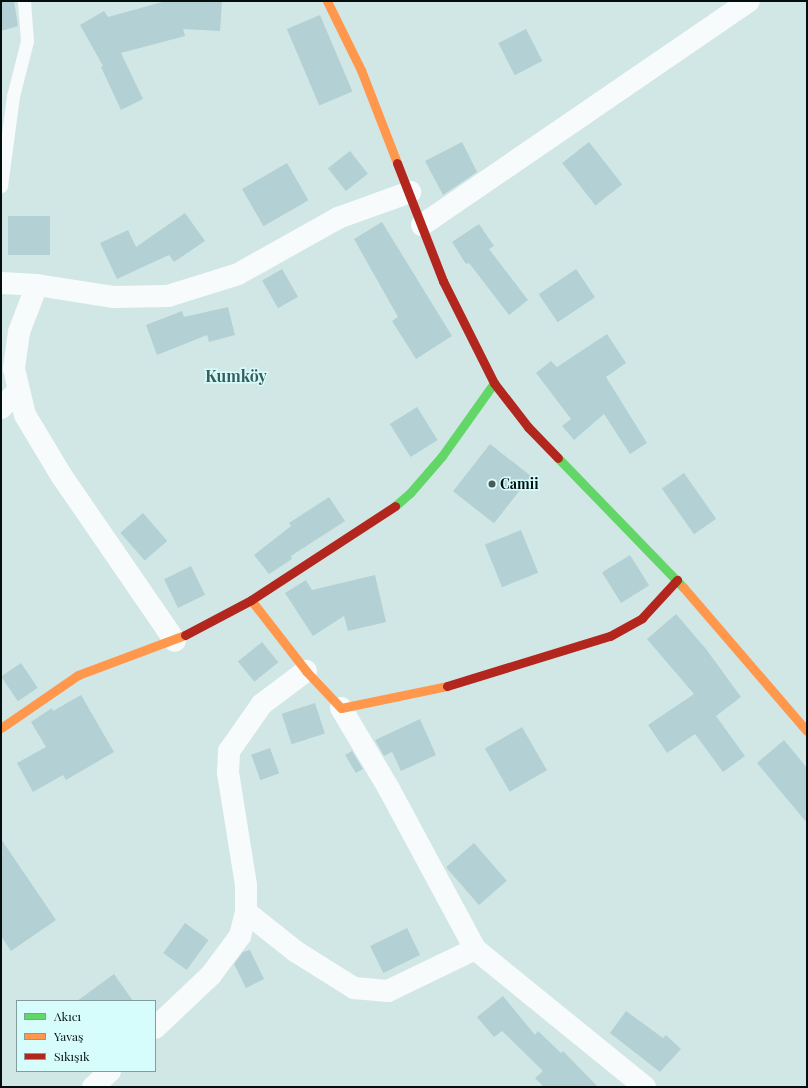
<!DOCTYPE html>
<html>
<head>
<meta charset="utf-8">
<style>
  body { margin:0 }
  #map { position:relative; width:808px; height:1088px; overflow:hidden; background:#d1e7e6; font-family:"Playfair Display",serif }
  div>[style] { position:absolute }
  .building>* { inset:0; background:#b3d0d4; transform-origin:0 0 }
  .lane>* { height:13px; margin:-6.5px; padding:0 6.5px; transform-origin:6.5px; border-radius:6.5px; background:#f8fbfb }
  .street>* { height:22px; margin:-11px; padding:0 11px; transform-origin:11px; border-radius:11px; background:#f8fbfb }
  .fast>* { height:9px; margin:-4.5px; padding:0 4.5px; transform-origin:4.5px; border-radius:4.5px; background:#63d668 }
  .slow>* { height:9px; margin:-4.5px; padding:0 4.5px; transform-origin:4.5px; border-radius:4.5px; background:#ff974d }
  .jam>* { height:9px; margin:-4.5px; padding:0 4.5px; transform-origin:4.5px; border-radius:4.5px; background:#b3261e }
  .dots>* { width:11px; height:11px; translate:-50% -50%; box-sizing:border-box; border:2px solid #d6fcfb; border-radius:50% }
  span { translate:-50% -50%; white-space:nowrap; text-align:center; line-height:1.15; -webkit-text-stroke:3px #d6fcfb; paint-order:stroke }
  .poi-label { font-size:14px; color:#030f0f; font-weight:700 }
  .left { translate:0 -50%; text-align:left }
  .quarter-label { font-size:16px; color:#3a5c5c; font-weight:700 }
  .frame { position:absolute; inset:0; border:2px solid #030f0f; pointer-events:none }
  .legend { position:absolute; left:16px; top:1000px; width:140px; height:72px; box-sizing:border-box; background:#d6fcfb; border:1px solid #829d9d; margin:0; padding:5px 7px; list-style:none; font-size:12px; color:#030f0f }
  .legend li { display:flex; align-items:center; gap:8px; height:20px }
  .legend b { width:20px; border:1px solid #829d9d }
</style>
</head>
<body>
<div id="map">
  <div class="building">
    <i style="clip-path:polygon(1px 1px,14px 1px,18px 26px,1px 31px)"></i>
    <i style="clip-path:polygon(166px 1px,222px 1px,220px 31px,183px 29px,185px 36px,121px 53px,143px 99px,121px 110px,101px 67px,103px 66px,80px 25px,104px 11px,108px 17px)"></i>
    <i style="left:320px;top:15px;width:83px;height:36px;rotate:67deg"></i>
    <i style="left:526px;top:29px;width:36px;height:31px;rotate:63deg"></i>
    <i style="clip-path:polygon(462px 142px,477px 172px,443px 195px,425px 161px)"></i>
    <i style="left:589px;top:142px;width:54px;height:34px;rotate:52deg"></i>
    <i style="left:350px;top:151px;width:29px;height:28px;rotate:52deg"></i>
    <i style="left:287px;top:163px;width:43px;height:52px;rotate:60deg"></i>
    <i style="clip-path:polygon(185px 213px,205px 241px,174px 262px,169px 255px,117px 279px,100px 243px,128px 230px,136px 247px)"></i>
    <i style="left:8px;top:216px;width:42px;height:39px"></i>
    <i style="clip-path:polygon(382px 222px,452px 336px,416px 359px,392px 321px,398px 317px,354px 239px)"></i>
    <i style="clip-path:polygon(479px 224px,494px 246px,489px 249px,528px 300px,509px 315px,469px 263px,466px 264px,452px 242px)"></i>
    <i style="left:282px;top:269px;width:32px;height:23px;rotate:60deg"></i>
    <i style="left:576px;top:269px;width:34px;height:45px;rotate:56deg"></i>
    <i style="clip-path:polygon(228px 307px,235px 335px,209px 342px,207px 335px,157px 355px,146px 325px,182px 311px,184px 317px)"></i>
    <i style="clip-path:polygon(607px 334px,626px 363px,606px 377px,647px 443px,630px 454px,604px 414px,574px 440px,562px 426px,571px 419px,536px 373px,551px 361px,557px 367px)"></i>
    <i style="left:417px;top:407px;width:39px;height:32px;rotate:58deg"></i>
    <i style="left:490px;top:444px;width:52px;height:60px;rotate:38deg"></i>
    <i style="left:684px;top:473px;width:56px;height:27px;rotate:55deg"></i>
    <i style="clip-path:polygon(329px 497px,345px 521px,291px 556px,292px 559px,269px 574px,254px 555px,291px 526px,289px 523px)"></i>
    <i style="left:143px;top:513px;width:37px;height:30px;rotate:49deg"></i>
    <i style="left:521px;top:530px;width:46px;height:39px;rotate:68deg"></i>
    <i style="left:630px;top:555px;width:36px;height:33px;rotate:58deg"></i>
    <i style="left:191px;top:566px;width:32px;height:30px;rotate:64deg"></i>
    <i style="clip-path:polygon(375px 575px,386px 622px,348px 631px,344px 616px,313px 636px,285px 593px,306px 580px,312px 590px)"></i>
    <i style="clip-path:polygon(676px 614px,706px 649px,741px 697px,716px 716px,745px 756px,723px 772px,695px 734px,667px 753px,648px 725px,694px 694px,647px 639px)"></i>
    <i style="left:262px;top:642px;width:26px;height:31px;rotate:51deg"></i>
    <i style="left:21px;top:663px;width:30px;height:24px;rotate:56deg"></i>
    <i style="clip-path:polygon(81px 695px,114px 752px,66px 780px,63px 775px,33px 792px,17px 763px,46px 747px,31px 722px,52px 708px,53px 711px)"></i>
    <i style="left:315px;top:703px;width:32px;height:35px;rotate:72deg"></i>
    <i style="clip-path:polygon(420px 719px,436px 755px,401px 771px,392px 752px,384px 756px,375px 740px)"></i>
    <i style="left:522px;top:727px;width:50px;height:43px;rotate:60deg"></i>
    <i style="clip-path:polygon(784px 740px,807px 768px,807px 823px,757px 763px)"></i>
    <i style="left:270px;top:748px;width:27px;height:20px;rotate:70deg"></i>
    <i style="left:352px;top:751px;width:21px;height:8px;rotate:59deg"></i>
    <i style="clip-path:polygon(1px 839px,56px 920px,11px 951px,1px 936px)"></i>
    <i style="left:474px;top:843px;width:50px;height:37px;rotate:49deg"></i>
    <i style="left:185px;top:923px;width:29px;height:37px;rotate:36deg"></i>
    <i style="left:407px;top:928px;width:30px;height:41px;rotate:64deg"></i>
    <i style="clip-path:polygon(250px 950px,264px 979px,246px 988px,234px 964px,243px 952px)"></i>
    <i style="clip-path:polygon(114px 974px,133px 1001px,77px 1001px)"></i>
    <i style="clip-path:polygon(503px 996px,535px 1035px,538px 1031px,561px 1053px,563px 1051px,598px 1087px,544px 1087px,535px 1078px,543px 1071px,502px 1031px,494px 1037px,477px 1017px)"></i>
    <i style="clip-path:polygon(626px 1011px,663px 1038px,666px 1035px,681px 1049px,660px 1072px,610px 1033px)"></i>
  </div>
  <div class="lane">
    <i style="left:1px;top:186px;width:91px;rotate:-82.4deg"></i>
    <i style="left:13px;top:96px;width:57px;rotate:-75.7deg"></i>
    <i style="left:27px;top:41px;width:40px;rotate:-94.3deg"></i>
  </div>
  <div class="street">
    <i style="left:422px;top:225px;width:396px;rotate:-34.4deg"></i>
    <i style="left:1px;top:283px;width:36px;rotate:3deg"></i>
    <i style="left:37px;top:285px;width:78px;rotate:8.9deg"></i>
    <i style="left:114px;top:297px;width:54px;rotate:-1.1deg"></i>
    <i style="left:168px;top:296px;width:73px;rotate:-17.4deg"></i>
    <i style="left:238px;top:274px;width:115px;rotate:-29.2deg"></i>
    <i style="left:338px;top:218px;width:77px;rotate:-19.9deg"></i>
    <i style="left:37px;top:285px;width:50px;rotate:111deg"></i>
    <i style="left:19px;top:332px;width:37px;rotate:98deg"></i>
    <i style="left:14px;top:369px;width:47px;rotate:76.6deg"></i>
    <i style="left:25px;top:415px;width:70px;rotate:59deg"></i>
    <i style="left:61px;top:475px;width:201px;rotate:55.5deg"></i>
    <i style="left:1px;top:408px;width:23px;rotate:-45deg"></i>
    <i style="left:341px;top:708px;width:94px;rotate:59.3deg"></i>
    <i style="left:389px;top:789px;width:182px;rotate:61.7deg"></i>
    <i style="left:246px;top:912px;width:63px;rotate:38.5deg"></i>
    <i style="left:295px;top:951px;width:70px;rotate:32.1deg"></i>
    <i style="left:354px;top:988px;width:34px;rotate:5deg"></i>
    <i style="left:388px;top:991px;width:97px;rotate:-25.8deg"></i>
    <i style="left:475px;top:949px;width:219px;rotate:39.1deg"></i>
    <i style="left:155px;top:1028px;width:77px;rotate:-43.4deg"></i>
    <i style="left:211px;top:975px;width:49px;rotate:-53.4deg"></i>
    <i style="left:240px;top:936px;width:25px;rotate:-76deg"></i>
    <i style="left:246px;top:912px;width:27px;rotate:-90deg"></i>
    <i style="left:246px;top:885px;width:114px;rotate:-99.1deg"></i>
    <i style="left:228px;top:772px;width:21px;rotate:-87deg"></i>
    <i style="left:229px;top:751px;width:57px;rotate:-54.9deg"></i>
    <i style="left:262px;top:704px;width:55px;rotate:-36.9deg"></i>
    <i style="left:93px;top:1087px;width:23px;rotate:-43deg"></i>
  </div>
  <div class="fast">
    <i style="left:558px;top:458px;width:180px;rotate:45.9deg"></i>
    <i style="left:395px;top:506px;width:20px;rotate:-41deg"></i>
    <i style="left:410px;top:493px;width:49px;rotate:-49.1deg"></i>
    <i style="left:442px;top:456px;width:90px;rotate:-54.5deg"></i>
  </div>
  <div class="slow">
    <i style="left:327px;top:1px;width:77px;rotate:63.8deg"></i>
    <i style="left:361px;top:70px;width:100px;rotate:68.8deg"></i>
    <i style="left:683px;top:587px;width:190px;rotate:49.3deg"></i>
    <i style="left:251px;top:600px;width:90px;rotate:52.2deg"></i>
    <i style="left:306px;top:671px;width:51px;rotate:46.6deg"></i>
    <i style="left:341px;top:708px;width:108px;rotate:-11.7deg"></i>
    <i style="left:1px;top:728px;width:93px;rotate:-34.5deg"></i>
    <i style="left:78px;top:675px;width:114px;rotate:-20.5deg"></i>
  </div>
  <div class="jam">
    <i style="left:397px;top:163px;width:127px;rotate:68.7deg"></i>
    <i style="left:443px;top:281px;width:114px;rotate:63.4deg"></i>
    <i style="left:494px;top:383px;width:56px;rotate:52.3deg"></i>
    <i style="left:528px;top:427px;width:43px;rotate:45.9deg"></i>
    <i style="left:185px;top:635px;width:75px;rotate:-27.9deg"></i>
    <i style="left:251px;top:600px;width:172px;rotate:-33.1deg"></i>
    <i style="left:447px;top:686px;width:170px;rotate:-17.1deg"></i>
    <i style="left:610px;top:636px;width:37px;rotate:-29deg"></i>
    <i style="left:642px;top:618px;width:52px;rotate:-47.4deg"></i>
  </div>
  <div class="dots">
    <i style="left:492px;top:484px;background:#4b5b5a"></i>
  </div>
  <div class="poi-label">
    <span class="left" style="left:500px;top:484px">Camii</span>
  </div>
  <div class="quarter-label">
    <span style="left:236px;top:376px">Kumköy</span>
  </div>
  <div class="frame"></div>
  <ul class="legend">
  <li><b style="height:5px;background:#63d668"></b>Akıcı</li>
  <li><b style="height:5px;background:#ff974d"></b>Yavaş</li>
  <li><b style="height:5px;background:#b3261e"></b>Sıkışık</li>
  </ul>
</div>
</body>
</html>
